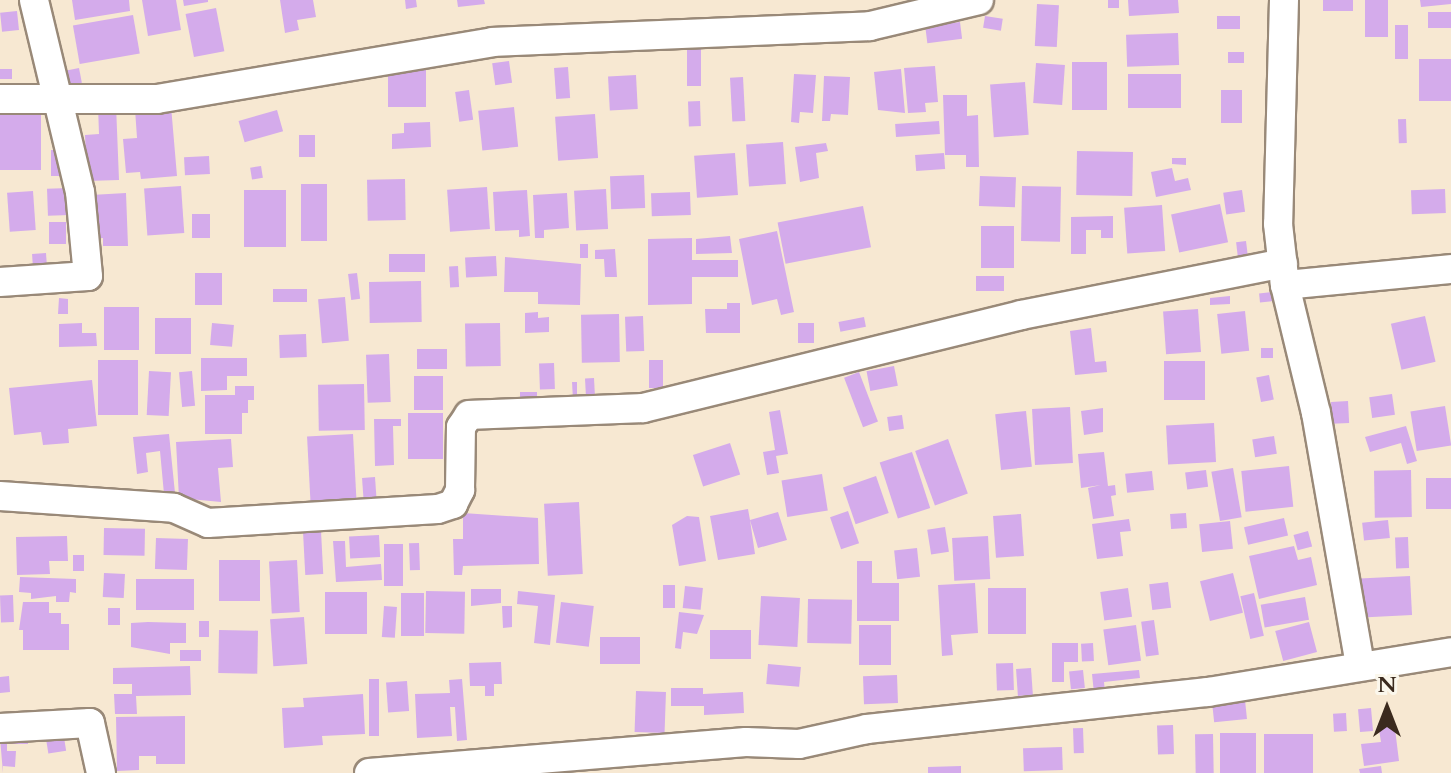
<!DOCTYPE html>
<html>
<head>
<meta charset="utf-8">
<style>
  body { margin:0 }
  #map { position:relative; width:1451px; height:773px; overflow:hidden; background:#f7e8d2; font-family:Cardo,serif }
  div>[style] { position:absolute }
  .building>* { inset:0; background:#d4abeb; transform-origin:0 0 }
  .roads { filter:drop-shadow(2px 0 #998978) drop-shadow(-2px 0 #998978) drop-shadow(0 2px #998978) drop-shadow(0 -2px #998978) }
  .minor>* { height:28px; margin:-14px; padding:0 14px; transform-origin:14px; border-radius:14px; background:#fff }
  span { translate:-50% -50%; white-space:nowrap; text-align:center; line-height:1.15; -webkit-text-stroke:6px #fbf7ec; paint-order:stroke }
  .north { position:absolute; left:1347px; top:669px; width:80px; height:80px; -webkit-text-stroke:6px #fbf7ec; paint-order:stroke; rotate:0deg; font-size:22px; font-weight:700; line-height:32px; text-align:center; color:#3b2a1e }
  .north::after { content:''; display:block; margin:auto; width:28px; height:36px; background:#3b2a1e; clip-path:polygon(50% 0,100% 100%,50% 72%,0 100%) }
</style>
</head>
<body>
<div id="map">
  <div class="building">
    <i style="clip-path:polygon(72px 0,129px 0,130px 11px,75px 20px)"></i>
    <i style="clip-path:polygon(142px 0,176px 0,181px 30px,148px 36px)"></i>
    <i style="clip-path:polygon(183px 0,208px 0,208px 2px,184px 6px)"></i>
    <i style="clip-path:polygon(280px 0,313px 0,316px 17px,297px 20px,299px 30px,285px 33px)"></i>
    <i style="clip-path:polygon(405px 0,416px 0,417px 7px,406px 9px)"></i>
    <i style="clip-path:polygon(457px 0,484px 0,485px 4px,458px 7px)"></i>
    <i style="left:1108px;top:0;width:11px;height:8px"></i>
    <i style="clip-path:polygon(1128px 0,1178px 0,1179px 13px,1129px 16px)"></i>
    <i style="left:1323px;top:0;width:30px;height:11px"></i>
    <i style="left:1365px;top:0;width:23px;height:37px"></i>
    <i style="clip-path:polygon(1420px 0,1451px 0,1451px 4px,1421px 7px)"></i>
    <i style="left:1037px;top:4px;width:22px;height:42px;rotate:3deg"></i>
    <i style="left:216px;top:8px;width:44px;height:31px;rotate:79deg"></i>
    <i style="left:17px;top:11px;width:19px;height:17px;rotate:84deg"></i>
    <i style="left:1451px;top:12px;width:16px;height:23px;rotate:90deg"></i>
    <i style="left:133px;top:15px;width:39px;height:61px;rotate:80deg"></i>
    <i style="left:985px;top:16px;width:18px;height:12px;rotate:9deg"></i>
    <i style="left:1217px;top:16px;width:23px;height:13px"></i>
    <i style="left:960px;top:22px;width:17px;height:35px;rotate:83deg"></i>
    <i style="left:1395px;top:25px;width:13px;height:34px"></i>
    <i style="left:1178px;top:33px;width:32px;height:52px;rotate:88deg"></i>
    <i style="left:687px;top:47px;width:14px;height:39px"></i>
    <i style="left:1228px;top:52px;width:16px;height:11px"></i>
    <i style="left:1419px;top:59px;width:32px;height:42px"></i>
    <i style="left:509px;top:61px;width:22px;height:17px;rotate:82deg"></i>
    <i style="left:1072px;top:62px;width:35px;height:48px"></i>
    <i style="left:1036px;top:63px;width:29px;height:40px;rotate:4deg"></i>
    <i style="clip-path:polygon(935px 66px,938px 102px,925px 103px,926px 112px,908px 113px,904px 68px)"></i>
    <i style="left:568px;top:67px;width:31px;height:14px;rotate:86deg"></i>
    <i style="left:79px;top:68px;width:15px;height:19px;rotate:79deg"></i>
    <i style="left:12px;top:69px;width:10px;height:12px;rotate:90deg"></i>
    <i style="left:388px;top:69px;width:38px;height:38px"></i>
    <i style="clip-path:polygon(901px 69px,905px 113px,878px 110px,874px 72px)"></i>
    <i style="clip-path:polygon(794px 74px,816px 75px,813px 113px,800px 112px,799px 123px,791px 122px)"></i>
    <i style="left:1128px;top:74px;width:53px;height:34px"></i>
    <i style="left:636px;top:75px;width:34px;height:28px;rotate:87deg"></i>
    <i style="clip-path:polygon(824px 76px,850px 77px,848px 115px,831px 114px,830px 121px,822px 121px)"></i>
    <i style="left:743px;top:77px;width:44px;height:13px;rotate:87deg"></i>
    <i style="left:1025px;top:82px;width:53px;height:35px;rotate:86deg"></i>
    <i style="left:469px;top:90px;width:30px;height:14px;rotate:82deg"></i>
    <i style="left:1221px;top:90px;width:21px;height:33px"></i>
    <i style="clip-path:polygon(943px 95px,967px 95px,967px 116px,978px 115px,979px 167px,966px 167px,966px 155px,945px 155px)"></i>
    <i style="left:700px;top:101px;width:25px;height:12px;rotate:88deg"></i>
    <i style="clip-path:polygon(116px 105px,119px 180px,87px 181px,85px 135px,99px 134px,98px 106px)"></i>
    <i style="clip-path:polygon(171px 106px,177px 176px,141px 179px,140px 172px,126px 173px,123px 139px,137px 138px,135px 109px)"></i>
    <i style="left:514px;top:107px;width:40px;height:36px;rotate:84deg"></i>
    <i style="left:277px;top:110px;width:22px;height:40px;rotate:74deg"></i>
    <i style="left:0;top:112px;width:41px;height:58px"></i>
    <i style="left:595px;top:114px;width:44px;height:40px;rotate:86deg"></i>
    <i style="left:1406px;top:119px;width:24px;height:8px;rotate:88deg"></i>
    <i style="left:939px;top:121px;width:13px;height:44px;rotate:86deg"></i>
    <i style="clip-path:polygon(430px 122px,431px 147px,392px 149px,392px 134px,404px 133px,404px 123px)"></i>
    <i style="left:299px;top:135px;width:16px;height:22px"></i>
    <i style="left:783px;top:142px;width:42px;height:37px;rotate:86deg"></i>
    <i style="clip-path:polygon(826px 143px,828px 151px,816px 153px,819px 178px,800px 182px,795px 147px)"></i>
    <i style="left:51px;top:150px;width:15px;height:26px"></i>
    <i style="left:1077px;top:151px;width:56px;height:44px;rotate:1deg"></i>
    <i style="left:735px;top:153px;width:42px;height:41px;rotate:86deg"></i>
    <i style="left:944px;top:153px;width:16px;height:29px;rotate:86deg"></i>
    <i style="left:209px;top:156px;width:18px;height:25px;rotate:87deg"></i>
    <i style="clip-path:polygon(1172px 158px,1186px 158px,1186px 165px,1172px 164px)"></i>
    <i style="left:261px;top:166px;width:12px;height:11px;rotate:81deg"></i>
    <i style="clip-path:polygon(1172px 168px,1175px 181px,1188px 178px,1191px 190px,1156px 197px,1151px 172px)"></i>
    <i style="left:644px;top:175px;width:33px;height:34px;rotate:88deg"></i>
    <i style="left:980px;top:176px;width:36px;height:30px;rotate:2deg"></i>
    <i style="left:405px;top:179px;width:41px;height:38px;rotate:89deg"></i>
    <i style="left:301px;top:184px;width:26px;height:57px"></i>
    <i style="left:181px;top:186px;width:47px;height:37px;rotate:86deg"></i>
    <i style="left:1022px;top:186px;width:39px;height:55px;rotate:1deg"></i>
    <i style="left:487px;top:187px;width:42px;height:40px;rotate:86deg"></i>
    <i style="left:69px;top:188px;width:27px;height:22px;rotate:88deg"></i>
    <i style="left:606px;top:189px;width:40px;height:32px;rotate:87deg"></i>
    <i style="left:1445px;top:189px;width:24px;height:34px;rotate:88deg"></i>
    <i style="left:244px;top:190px;width:42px;height:57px"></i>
    <i style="clip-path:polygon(527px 190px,530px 236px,519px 237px,519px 230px,495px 231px,493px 192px)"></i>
    <i style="left:1242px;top:190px;width:22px;height:19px;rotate:82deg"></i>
    <i style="left:33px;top:191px;width:39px;height:26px;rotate:86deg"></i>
    <i style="left:690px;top:192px;width:23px;height:39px;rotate:88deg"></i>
    <i style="clip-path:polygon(126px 193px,128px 246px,103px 246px,103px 238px,93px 239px,91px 195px)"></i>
    <i style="clip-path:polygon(567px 193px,569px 228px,544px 230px,544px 238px,535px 238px,533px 195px)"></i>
    <i style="left:1220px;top:204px;width:39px;height:50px;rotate:78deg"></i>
    <i style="left:1162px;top:205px;width:46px;height:38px;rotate:86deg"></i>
    <i style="left:863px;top:206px;width:42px;height:87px;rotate:79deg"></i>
    <i style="left:192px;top:214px;width:18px;height:24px"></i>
    <i style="clip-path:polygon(1113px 216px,1113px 238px,1101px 238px,1101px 230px,1086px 230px,1086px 254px,1071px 254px,1071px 217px)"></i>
    <i style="left:49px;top:222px;width:17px;height:22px"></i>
    <i style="left:981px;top:226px;width:33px;height:42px"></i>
    <i style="clip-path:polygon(777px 231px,794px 312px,781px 315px,777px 299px,752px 305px,739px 239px)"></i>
    <i style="clip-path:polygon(730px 236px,732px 253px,696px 254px,696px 239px)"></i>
    <i style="clip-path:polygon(692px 238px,692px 260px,738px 260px,738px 277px,692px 277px,692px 304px,648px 305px,648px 239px)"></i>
    <i style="left:1246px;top:241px;width:17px;height:10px;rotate:83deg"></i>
    <i style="left:580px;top:244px;width:8px;height:14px"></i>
    <i style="clip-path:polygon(615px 249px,617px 277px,605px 277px,604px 259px,595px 259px,595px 250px)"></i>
    <i style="left:46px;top:253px;width:14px;height:14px;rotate:86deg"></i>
    <i style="left:425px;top:254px;width:18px;height:36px;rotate:90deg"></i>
    <i style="left:496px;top:256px;width:20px;height:31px;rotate:87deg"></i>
    <i style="clip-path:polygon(505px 257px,581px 264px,580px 305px,538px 304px,538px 292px,504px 292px)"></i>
    <i style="left:458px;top:266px;width:21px;height:9px;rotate:87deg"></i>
    <i style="left:195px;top:273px;width:27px;height:32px"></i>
    <i style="left:357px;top:273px;width:26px;height:9px;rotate:83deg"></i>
    <i style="left:1004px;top:276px;width:15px;height:28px;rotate:90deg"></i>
    <i style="left:421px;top:281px;width:41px;height:52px;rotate:89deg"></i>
    <i style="left:273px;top:289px;width:34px;height:13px"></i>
    <i style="left:1273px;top:292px;width:9px;height:14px;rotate:84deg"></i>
    <i style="clip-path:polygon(1230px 296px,1230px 304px,1210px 305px,1210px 298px)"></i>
    <i style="left:345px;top:297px;width:44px;height:27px;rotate:85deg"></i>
    <i style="clip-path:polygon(59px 298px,68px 299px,68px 314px,58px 314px)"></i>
    <i style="clip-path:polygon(727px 303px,740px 303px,740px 333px,706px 333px,705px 309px,727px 309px)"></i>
    <i style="left:104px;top:307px;width:35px;height:43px"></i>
    <i style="left:1198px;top:309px;width:43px;height:35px;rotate:86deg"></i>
    <i style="left:1245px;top:311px;width:40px;height:28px;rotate:84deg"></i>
    <i style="clip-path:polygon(538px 312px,538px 318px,549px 317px,549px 332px,525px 333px,525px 313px)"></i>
    <i style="left:619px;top:314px;width:48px;height:38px;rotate:89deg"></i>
    <i style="left:643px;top:316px;width:35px;height:18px;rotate:88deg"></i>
    <i style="left:1425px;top:316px;width:47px;height:35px;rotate:77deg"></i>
    <i style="left:864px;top:317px;width:10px;height:26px;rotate:79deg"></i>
    <i style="left:155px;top:318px;width:36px;height:36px"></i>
    <i style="clip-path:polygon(82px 323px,82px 333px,96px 333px,97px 346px,59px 347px,59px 324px)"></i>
    <i style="left:212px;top:323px;width:22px;height:22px;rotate:5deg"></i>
    <i style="left:500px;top:323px;width:43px;height:35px;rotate:89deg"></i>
    <i style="left:798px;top:323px;width:16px;height:20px"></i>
    <i style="clip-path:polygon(1091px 328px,1095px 362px,1106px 361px,1107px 372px,1075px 375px,1070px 331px)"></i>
    <i style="left:306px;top:334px;width:23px;height:27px;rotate:88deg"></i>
    <i style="left:1261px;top:348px;width:12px;height:10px"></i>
    <i style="left:447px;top:349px;width:20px;height:30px;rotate:90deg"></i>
    <i style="left:389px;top:354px;width:48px;height:23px;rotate:88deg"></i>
    <i style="clip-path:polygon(201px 358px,247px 358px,247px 376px,227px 376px,227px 390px,201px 391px)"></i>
    <i style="left:98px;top:360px;width:40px;height:55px"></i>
    <i style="left:649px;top:360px;width:14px;height:28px"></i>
    <i style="left:1205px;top:361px;width:39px;height:41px;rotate:90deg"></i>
    <i style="left:554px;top:363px;width:26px;height:15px;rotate:88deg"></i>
    <i style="left:894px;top:366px;width:20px;height:28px;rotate:79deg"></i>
    <i style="left:149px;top:371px;width:22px;height:44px;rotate:3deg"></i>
    <i style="left:192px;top:371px;width:35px;height:13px;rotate:85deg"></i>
    <i style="left:859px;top:372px;width:53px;height:16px;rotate:69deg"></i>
    <i style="left:1269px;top:375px;width:25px;height:13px;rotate:79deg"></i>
    <i style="left:443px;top:376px;width:34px;height:29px;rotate:90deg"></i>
    <i style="left:594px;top:378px;width:20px;height:9px;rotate:87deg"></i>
    <i style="clip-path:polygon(92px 380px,97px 426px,68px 429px,69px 443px,43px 445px,41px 432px,14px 435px,9px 388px)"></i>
    <i style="clip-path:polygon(572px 382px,577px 382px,577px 399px,573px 400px)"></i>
    <i style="left:364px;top:384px;width:46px;height:46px;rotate:89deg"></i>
    <i style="clip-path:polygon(235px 386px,254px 386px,254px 400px,248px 400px,248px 413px,242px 413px,242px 434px,205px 434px,205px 395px,235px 395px)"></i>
    <i style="left:520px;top:392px;width:17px;height:8px"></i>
    <i style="left:1392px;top:394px;width:21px;height:23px;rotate:82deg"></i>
    <i style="left:1348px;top:401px;width:22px;height:17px;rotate:87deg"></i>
    <i style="left:1445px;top:406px;width:40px;height:35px;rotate:81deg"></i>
    <i style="left:1070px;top:407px;width:56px;height:38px;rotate:87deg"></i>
    <i style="clip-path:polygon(1103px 408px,1103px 432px,1084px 435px,1081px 411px)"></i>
    <i style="clip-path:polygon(780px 410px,788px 454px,776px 456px,779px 473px,767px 475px,763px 452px,775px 450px,769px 412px)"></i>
    <i style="left:1026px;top:411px;width:56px;height:31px;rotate:84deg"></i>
    <i style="left:408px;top:413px;width:35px;height:46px"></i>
    <i style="left:902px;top:415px;width:14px;height:15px;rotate:82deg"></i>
    <i style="clip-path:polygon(374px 419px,401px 419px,401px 426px,393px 426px,394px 465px,375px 466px)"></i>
    <i style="left:1214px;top:423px;width:39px;height:48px;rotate:87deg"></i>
    <i style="clip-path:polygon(1406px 426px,1417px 461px,1407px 464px,1401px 443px,1370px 452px,1365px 437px)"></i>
    <i style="clip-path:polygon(169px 434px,175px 493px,164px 494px,160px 451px,146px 453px,148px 472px,137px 474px,133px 437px)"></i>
    <i style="left:353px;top:434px;width:71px;height:46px;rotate:87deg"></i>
    <i style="left:1274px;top:436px;width:18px;height:22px;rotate:81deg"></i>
    <i style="clip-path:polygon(231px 439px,233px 467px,218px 468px,221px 502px,179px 498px,176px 442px)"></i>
    <i style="left:948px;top:439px;width:58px;height:35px;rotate:70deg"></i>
    <i style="left:730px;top:443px;width:33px;height:39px;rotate:72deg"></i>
    <i style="left:912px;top:452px;width:59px;height:34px;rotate:72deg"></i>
    <i style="clip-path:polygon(1104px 452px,1108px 486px,1115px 485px,1116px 495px,1111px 496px,1114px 516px,1093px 519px,1088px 488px,1101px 485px,1081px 488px,1078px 454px)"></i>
    <i style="left:1289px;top:466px;width:41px;height:48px;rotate:84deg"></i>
    <i style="left:1233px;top:468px;width:50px;height:22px;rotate:80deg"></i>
    <i style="left:1206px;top:470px;width:17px;height:21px;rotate:83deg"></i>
    <i style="left:1411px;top:470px;width:47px;height:37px;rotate:89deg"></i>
    <i style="left:1152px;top:471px;width:19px;height:27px;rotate:84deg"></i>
    <i style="left:822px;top:474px;width:37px;height:41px;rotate:81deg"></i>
    <i style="left:876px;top:476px;width:39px;height:35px;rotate:71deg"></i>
    <i style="left:375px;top:477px;width:26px;height:13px;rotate:86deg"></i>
    <i style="left:1451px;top:478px;width:31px;height:25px;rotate:90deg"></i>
    <i style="left:579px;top:502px;width:72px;height:35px;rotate:87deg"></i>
    <i style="clip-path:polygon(748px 509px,750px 520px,778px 512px,787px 540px,758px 548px,750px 520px,755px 554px,718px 560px,710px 516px)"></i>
    <i style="left:848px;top:511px;width:34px;height:19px;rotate:71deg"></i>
    <i style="clip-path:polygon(463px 513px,538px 518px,539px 564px,463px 566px,462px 575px,454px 575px,453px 539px,463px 539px)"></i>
    <i style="left:1186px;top:513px;width:15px;height:16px;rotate:86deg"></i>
    <i style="left:1021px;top:514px;width:42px;height:28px;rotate:86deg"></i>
    <i style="clip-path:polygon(687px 516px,699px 517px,706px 561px,679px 566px,672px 525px)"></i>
    <i style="left:1284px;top:518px;width:18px;height:41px;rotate:77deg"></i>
    <i style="clip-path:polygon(1129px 519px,1131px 531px,1120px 532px,1123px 556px,1097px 559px,1092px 524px)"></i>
    <i style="left:1388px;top:520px;width:18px;height:26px;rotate:84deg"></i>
    <i style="left:1230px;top:521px;width:28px;height:31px;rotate:84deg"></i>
    <i style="left:945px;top:527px;width:25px;height:18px;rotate:81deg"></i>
    <i style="left:104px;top:528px;width:41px;height:27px;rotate:1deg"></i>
    <i style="left:321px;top:531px;width:43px;height:18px;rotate:87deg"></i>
    <i style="left:1308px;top:531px;width:16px;height:15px;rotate:75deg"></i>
    <i style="left:379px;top:535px;width:22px;height:30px;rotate:87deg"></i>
    <i style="clip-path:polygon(67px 536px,68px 561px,49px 561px,50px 574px,17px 575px,16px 537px)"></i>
    <i style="left:988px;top:536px;width:43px;height:36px;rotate:87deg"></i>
    <i style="left:1408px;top:537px;width:31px;height:13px;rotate:88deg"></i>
    <i style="left:156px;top:538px;width:32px;height:31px;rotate:2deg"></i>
    <i style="clip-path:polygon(333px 541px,345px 541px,346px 567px,381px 564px,382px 580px,336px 582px)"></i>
    <i style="left:419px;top:543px;width:27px;height:10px;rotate:88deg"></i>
    <i style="left:403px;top:544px;width:42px;height:19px;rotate:90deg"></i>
    <i style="clip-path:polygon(1294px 546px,1298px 560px,1311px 557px,1317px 585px,1259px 599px,1249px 556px)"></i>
    <i style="left:917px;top:548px;width:29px;height:23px;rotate:84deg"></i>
    <i style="left:73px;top:555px;width:11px;height:16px"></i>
    <i style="left:219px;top:560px;width:41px;height:41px"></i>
    <i style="left:297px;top:560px;width:52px;height:28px;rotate:87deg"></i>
    <i style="clip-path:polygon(857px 561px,872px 561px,872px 583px,899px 583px,899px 621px,857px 621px)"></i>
    <i style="left:104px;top:573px;width:21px;height:24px;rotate:3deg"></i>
    <i style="left:1233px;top:573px;width:41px;height:34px;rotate:76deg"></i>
    <i style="left:1410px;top:576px;width:39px;height:50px;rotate:87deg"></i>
    <i style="clip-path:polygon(20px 577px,76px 579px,76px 593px,70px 592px,69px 602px,56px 602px,56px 596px,31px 599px,31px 593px,19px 592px)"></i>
    <i style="left:136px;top:579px;width:58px;height:31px"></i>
    <i style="left:1168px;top:582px;width:26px;height:19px;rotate:83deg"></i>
    <i style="clip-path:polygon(975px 583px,978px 633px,951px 635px,953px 655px,942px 656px,938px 585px)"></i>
    <i style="left:663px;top:585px;width:12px;height:23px"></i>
    <i style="left:685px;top:586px;width:18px;height:22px;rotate:6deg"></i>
    <i style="left:988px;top:588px;width:38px;height:46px"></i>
    <i style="left:1128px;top:588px;width:29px;height:28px;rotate:82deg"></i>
    <i style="clip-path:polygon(471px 589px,501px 589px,501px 603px,471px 606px)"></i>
    <i style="left:426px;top:591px;width:39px;height:42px;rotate:1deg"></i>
    <i style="clip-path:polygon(518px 591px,555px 595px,550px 645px,534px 643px,538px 606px,517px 604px)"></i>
    <i style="left:325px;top:592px;width:42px;height:42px"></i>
    <i style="left:401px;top:593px;width:23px;height:43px"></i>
    <i style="left:1254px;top:593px;width:44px;height:14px;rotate:77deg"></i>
    <i style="left:13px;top:595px;width:27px;height:13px;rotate:88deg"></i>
    <i style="left:761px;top:596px;width:39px;height:49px;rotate:3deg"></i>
    <i style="left:1305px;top:597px;width:23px;height:45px;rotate:80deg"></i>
    <i style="left:808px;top:599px;width:44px;height:44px;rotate:1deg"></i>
    <i style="clip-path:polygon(23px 602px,49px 602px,49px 613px,61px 613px,61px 624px,69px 624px,69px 650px,23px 650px,23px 630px,19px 630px)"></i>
    <i style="left:561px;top:602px;width:33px;height:41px;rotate:7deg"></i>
    <i style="left:384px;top:606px;width:13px;height:31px;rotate:4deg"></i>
    <i style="clip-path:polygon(502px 606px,512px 606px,512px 627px,503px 628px)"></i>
    <i style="left:108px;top:608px;width:12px;height:17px"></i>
    <i style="clip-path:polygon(679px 612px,704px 615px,697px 634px,683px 632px,681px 649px,675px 648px)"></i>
    <i style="left:304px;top:617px;width:47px;height:34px;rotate:86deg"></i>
    <i style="left:1154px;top:620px;width:35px;height:13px;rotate:82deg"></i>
    <i style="left:199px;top:621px;width:10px;height:16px"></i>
    <i style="clip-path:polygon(148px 622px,186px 623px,186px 643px,170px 643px,170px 654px,131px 647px,131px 623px)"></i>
    <i style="left:1309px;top:622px;width:31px;height:35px;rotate:75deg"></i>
    <i style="left:859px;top:625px;width:32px;height:40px"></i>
    <i style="left:1136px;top:625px;width:36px;height:33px;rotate:82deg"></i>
    <i style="left:219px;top:630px;width:39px;height:43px;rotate:1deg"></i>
    <i style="left:710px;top:630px;width:41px;height:29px"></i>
    <i style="left:600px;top:637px;width:40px;height:27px"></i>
    <i style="clip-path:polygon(1052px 643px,1078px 643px,1078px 662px,1064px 662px,1064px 682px,1052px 682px)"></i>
    <i style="left:1093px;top:643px;width:18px;height:12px;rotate:87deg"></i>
    <i style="left:180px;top:650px;width:21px;height:11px"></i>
    <i style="clip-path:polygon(501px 662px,502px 684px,494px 684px,494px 696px,485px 696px,485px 686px,470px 686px,469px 663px)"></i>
    <i style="left:1013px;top:663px;width:27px;height:17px;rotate:88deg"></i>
    <i style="left:768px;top:664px;width:33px;height:20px;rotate:5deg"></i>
    <i style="clip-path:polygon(190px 666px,191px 695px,136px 696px,137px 714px,115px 714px,114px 694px,132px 694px,132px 684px,113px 684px,113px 668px)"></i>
    <i style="left:1031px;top:668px;width:27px;height:15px;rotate:86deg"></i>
    <i style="left:1083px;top:670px;width:18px;height:14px;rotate:84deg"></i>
    <i style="clip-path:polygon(1139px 670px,1140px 678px,1104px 682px,1105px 692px,1094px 693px,1092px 674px)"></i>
    <i style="left:897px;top:675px;width:28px;height:34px;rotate:88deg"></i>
    <i style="clip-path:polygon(9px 676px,10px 692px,0 693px,0 677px)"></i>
    <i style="left:369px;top:679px;width:10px;height:57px"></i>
    <i style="clip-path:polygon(462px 679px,467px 740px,457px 741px,455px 707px,450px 707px,452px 736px,417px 738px,415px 694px,450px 693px,449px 680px)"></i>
    <i style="left:407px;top:681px;width:30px;height:21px;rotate:86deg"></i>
    <i style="clip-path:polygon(671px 688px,703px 688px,703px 694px,743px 692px,744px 713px,704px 715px,704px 706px,671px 706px)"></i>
    <i style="left:636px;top:691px;width:30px;height:41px;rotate:2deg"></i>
    <i style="clip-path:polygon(363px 694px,365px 734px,322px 736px,323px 745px,284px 748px,282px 708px,304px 707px,303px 698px)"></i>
    <i style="left:1245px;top:700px;width:19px;height:33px;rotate:84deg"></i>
    <i style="left:1371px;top:708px;width:23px;height:13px;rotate:85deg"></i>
    <i style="left:1346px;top:713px;width:18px;height:13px;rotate:87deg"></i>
    <i style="clip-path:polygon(185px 716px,185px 764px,156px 764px,156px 756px,139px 756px,139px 770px,117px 771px,116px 717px)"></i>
    <i style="clip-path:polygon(1394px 721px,1399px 761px,1364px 766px,1361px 744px,1381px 742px,1378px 723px)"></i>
    <i style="left:1173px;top:725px;width:29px;height:16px;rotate:88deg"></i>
    <i style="left:1083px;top:728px;width:25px;height:10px;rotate:88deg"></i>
    <i style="left:63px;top:731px;width:20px;height:18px;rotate:81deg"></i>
    <i style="left:1220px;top:733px;width:36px;height:40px"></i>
    <i style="left:1213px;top:734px;width:39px;height:18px;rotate:89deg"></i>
    <i style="left:1264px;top:734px;width:49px;height:39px"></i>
    <i style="clip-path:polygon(0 738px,28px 738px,28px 744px,7px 744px,7px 751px,16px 751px,15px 767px,3px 766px,3px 773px)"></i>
    <i style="left:1062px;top:747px;width:23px;height:39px;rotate:88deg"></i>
    <i style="clip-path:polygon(961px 766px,961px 773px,928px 773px,928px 767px)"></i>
    <i style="clip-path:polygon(1381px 766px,1382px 773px,1360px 773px,1359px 769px)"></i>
  </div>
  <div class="roads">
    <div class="minor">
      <i style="left:1284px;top:0;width:224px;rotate:91.5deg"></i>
      <i style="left:1278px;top:224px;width:61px;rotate:83.5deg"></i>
      <i style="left:1285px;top:285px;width:132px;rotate:76.4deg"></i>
      <i style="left:1316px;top:413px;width:256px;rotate:80.1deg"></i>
      <i style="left:0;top:99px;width:157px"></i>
      <i style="left:157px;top:99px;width:341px;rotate:-9.6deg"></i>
      <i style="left:493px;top:42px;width:377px;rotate:-2.4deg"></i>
      <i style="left:870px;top:26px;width:112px;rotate:-13.4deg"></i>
      <i style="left:0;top:282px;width:88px;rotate:-3.9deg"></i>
      <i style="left:88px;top:276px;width:84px;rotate:-95.4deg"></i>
      <i style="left:80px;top:192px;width:197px;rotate:-103.5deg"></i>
      <i style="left:1285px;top:285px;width:167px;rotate:-5.5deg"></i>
      <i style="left:0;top:496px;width:174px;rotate:3.9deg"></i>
      <i style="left:174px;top:508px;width:37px;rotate:24deg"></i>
      <i style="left:208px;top:523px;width:230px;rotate:-3.5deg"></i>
      <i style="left:438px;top:509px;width:16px;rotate:-18deg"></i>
      <i style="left:453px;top:504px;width:16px;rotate:-63deg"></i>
      <i style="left:460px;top:490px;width:63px;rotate:-89.1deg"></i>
      <i style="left:461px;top:427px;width:14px;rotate:-56deg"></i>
      <i style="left:469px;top:415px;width:174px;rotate:-2.3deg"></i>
      <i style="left:643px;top:408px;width:389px;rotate:-13.8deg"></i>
      <i style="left:1021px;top:315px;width:267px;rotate:-11.2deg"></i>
      <i style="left:0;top:728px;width:90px;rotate:-3.2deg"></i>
      <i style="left:90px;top:723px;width:51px;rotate:77.6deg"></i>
      <i style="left:369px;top:773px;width:378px;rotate:-4.7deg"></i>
      <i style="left:746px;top:742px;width:53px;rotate:2.2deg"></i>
      <i style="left:799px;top:744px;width:70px;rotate:-12.4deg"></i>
      <i style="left:867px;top:729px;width:343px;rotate:-6.2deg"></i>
      <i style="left:1208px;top:692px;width:246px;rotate:-9.3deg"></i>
    </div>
  </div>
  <div class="north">N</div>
</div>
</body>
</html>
